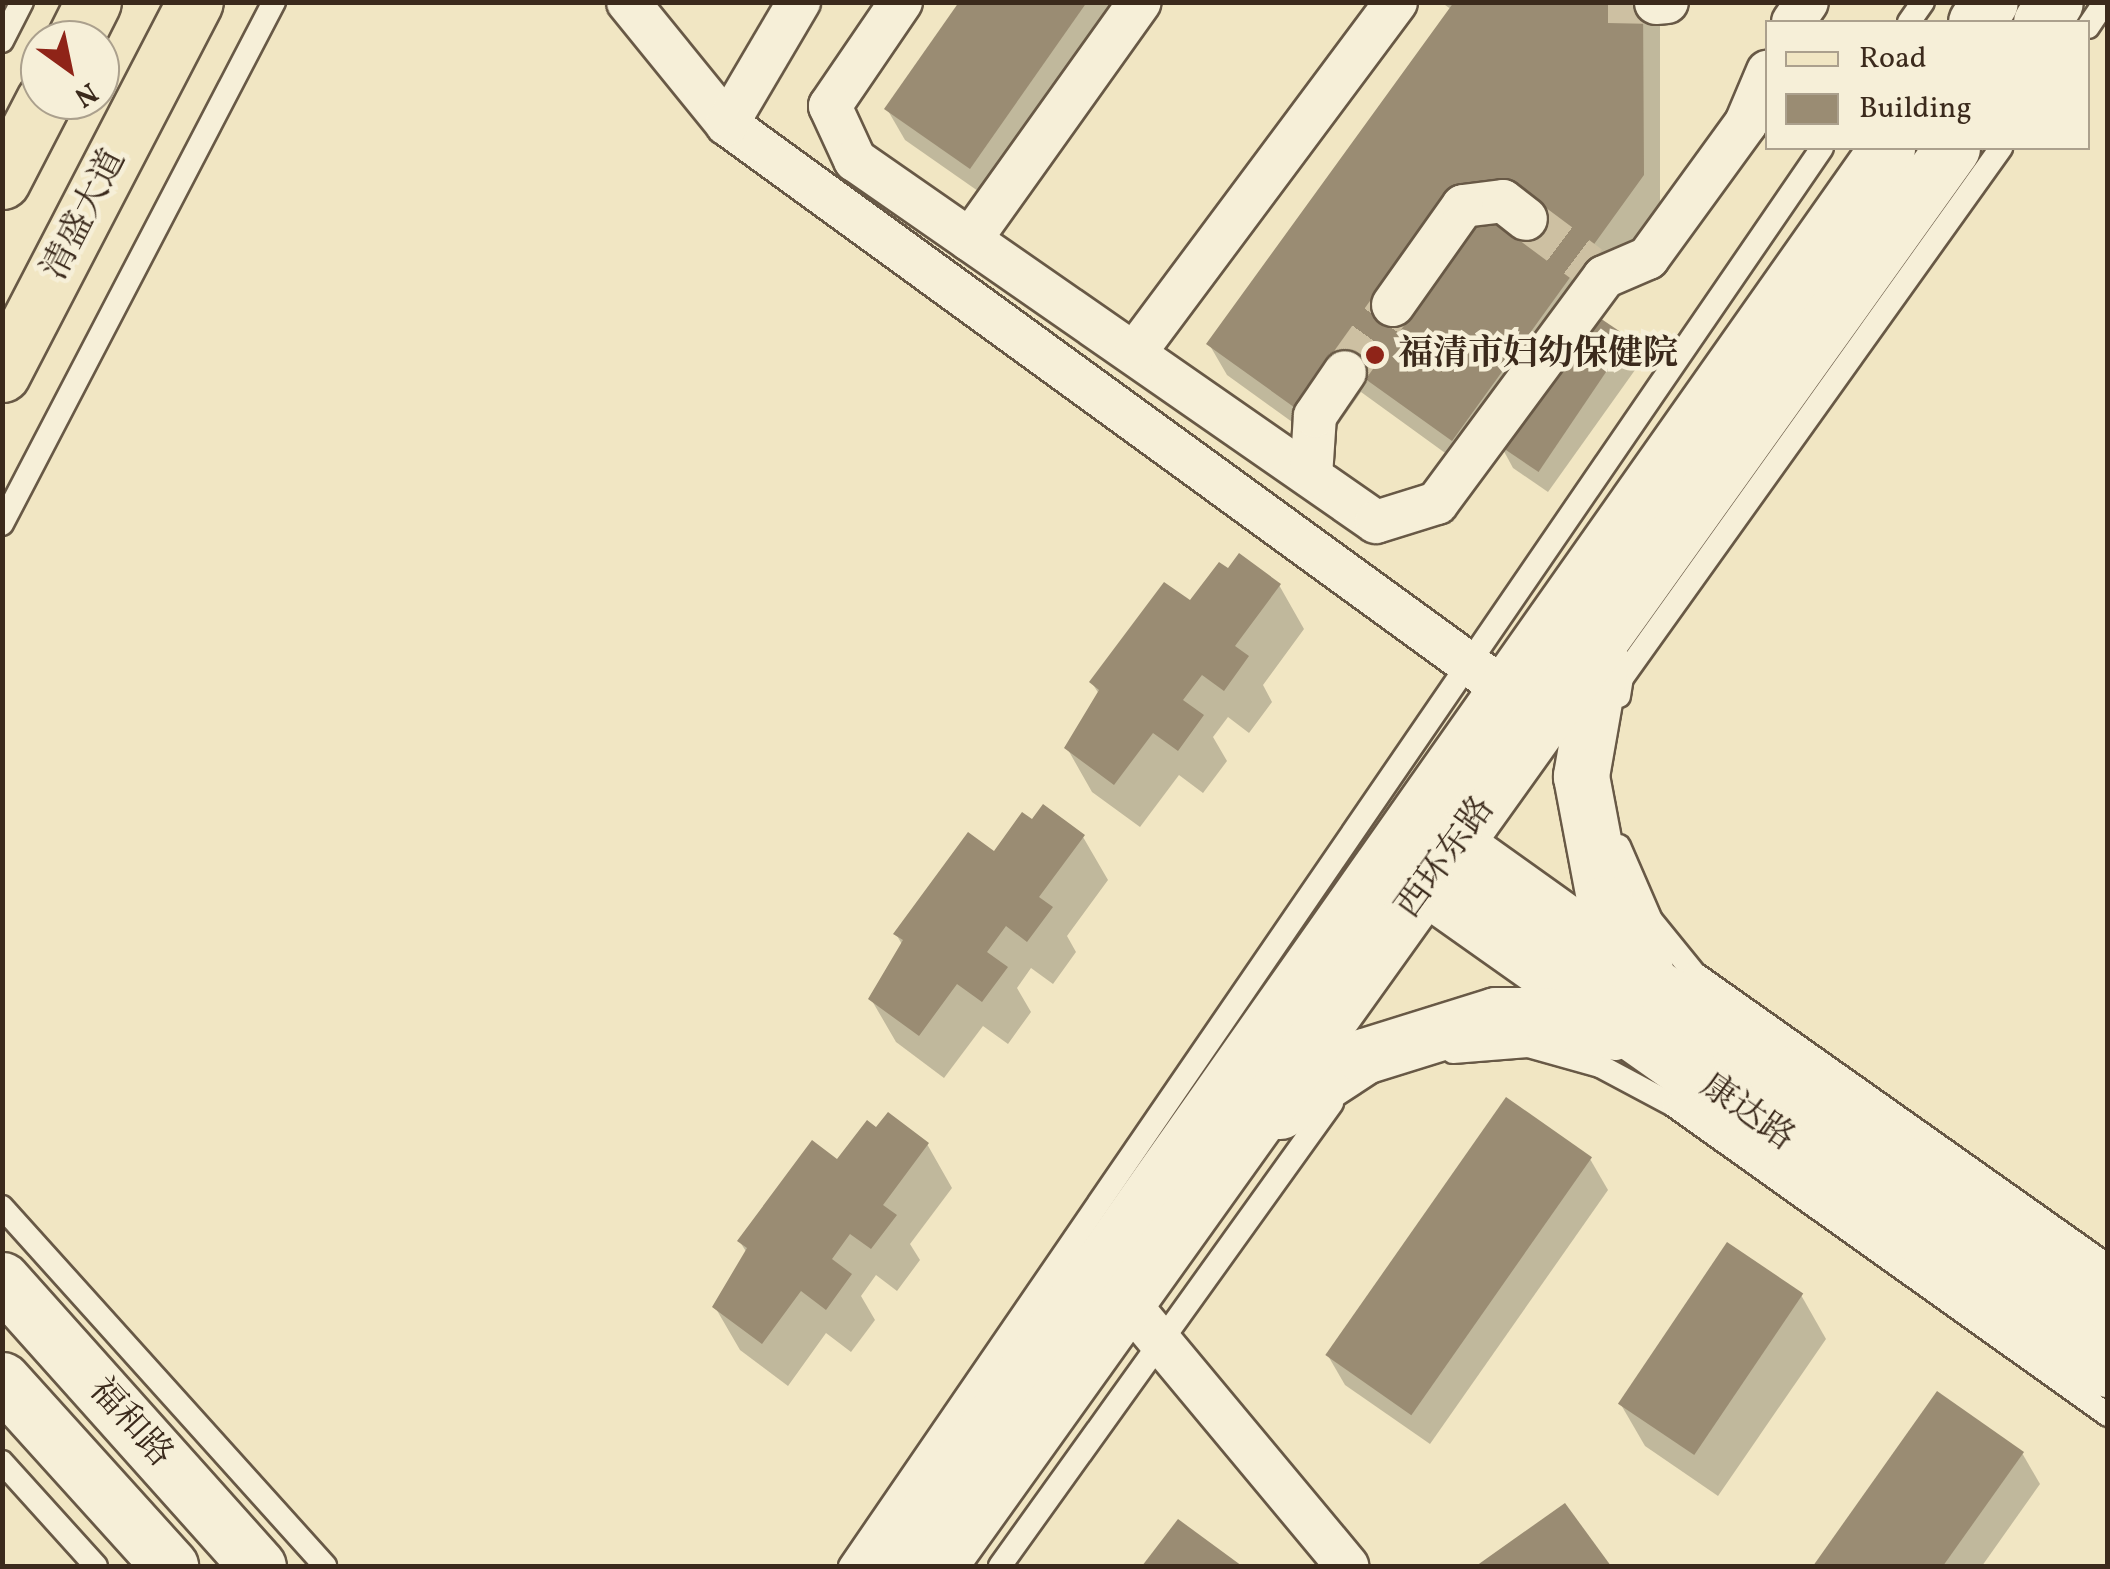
<!DOCTYPE html>
<html>
<head>
<meta charset="utf-8">
<style>
  body { margin:0 }
  #map { position:relative; width:2110px; height:1569px; overflow:hidden; background:#f1e6c3; font-family:Vollkorn,"Noto Serif SC",serif }
  div>[style] { position:absolute }
  .shadow>* { inset:0; background:#0003 }
  .building>* { inset:0; background:#9a8c73; transform-origin:0 0 }
  .street-tunnel>* { height:42px; margin-top:-21px; transform-origin:0; background:repeating-linear-gradient(90deg,#cdc0a2 0 42px,transparent 0 63px) }
  .roads { filter:drop-shadow(2px 0 #685946) drop-shadow(-2px 0 #685946) drop-shadow(0 2px #685946) drop-shadow(0 -2px #685946) }
  .lane>* { height:22px; margin:-11px; padding:0 11px; transform-origin:11px; border-radius:11px; background:#f6efd8 }
  .street>* { height:42px; margin:-21px; padding:0 21px; transform-origin:21px; border-radius:21px; background:#f6efd8 }
  .secondary>* { height:55px; margin:-27.5px; padding:0 27.5px; transform-origin:27.5px; border-radius:27.5px; background:#f6efd8 }
  .primary>* { height:55px; margin:-27.5px; padding:0 27.5px; transform-origin:27.5px; border-radius:27.5px; background:#f1e6c3 }
  .dots>* { width:28px; height:28px; translate:-50% -50%; box-sizing:border-box; border:5px solid #f6efd8; border-radius:50% }
  span { translate:-50% -50%; white-space:nowrap; text-align:center; line-height:1.15; -webkit-text-stroke:9px #f6efd8; paint-order:stroke }
  .street-label { font-size:35px; color:#3b2a1c }
  .poi-label { font-size:35px; color:#3b2a1c; font-weight:700 }
  .left { translate:0 -50%; text-align:left }
  .frame { position:absolute; inset:0; border:5px solid #3b2a1c; pointer-events:none }
  .legend { position:absolute; left:1765px; top:20px; width:325px; height:130px; box-sizing:border-box; background:#f6efd8; border:2px solid #aba08d; margin:0; padding:12px 18px; list-style:none; font-size:30px; color:#3b2a1c }
  .legend li { display:flex; align-items:center; gap:20px; height:50px }
  .legend b { width:50px; border:2px solid #aba08d }
  .north { position:absolute; left:20px; top:20px; width:100px; height:100px; box-sizing:border-box; background:#f6efd8; border:2px solid #aba08d; border-radius:50%; rotate:147deg; font-size:28px; font-weight:700; line-height:40px; text-align:center; color:#3b2a1c }
  .north::after { content:''; display:block; margin:auto; width:35px; height:45px; background:#8f2418; clip-path:polygon(50% 0,100% 100%,50% 72%,0 100%) }
</style>
</head>
<body>
<div id="map">
  <div class="shadow">
    <i style="clip-path:polygon(962px 2px,1126px 2px,988px 198px,905px 140px,887px 109px)"></i>
    <i style="clip-path:polygon(1441px 2px,1660px 2px,1660px 207px,1470px 471px,1361px 392px,1324px 445px,1227px 375px,1209px 344px,1452px 10px)"></i>
    <i style="clip-path:polygon(1627px 340px,1640px 363px,1548px 492px,1513px 468px,1500px 444px)"></i>
    <i style="clip-path:polygon(1229px 572px,1279px 585px,1304px 629px,1263px 685px,1272px 702px,1249px 733px,1228px 717px,1213px 737px,1227px 761px,1203px 793px,1179px 775px,1140px 827px,1092px 792px,1067px 748px,1099px 694px,1092px 683px)"></i>
    <i style="clip-path:polygon(1033px 823px,1083px 837px,1108px 880px,1067px 936px,1076px 952px,1053px 984px,1031px 968px,1017px 988px,1031px 1012px,1008px 1044px,983px 1026px,944px 1078px,896px 1042px,871px 999px,903px 946px,896px 934px)"></i>
    <i style="clip-path:polygon(877px 1130px,927px 1144px,952px 1188px,910px 1244px,920px 1260px,897px 1291px,876px 1275px,861px 1296px,875px 1320px,851px 1352px,826px 1333px,788px 1386px,740px 1350px,715px 1307px,747px 1253px,740px 1242px)"></i>
    <i style="clip-path:polygon(1590px 1159px,1608px 1190px,1430px 1444px,1345px 1385px,1327px 1354px)"></i>
    <i style="clip-path:polygon(1801px 1295px,1826px 1339px,1718px 1496px,1645px 1446px,1620px 1403px)"></i>
    <i style="clip-path:polygon(1937px 1394px,2022px 1453px,2040px 1484px,1982px 1566px,1816px 1566px)"></i>
    <i style="clip-path:polygon(1565px 1506px,1608px 1566px,1480px 1566px)"></i>
  </div>
  <div class="building">
    <i style="clip-path:polygon(959px 2px,1087px 2px,970px 169px,884px 109px)"></i>
    <i style="clip-path:polygon(1454px 2px,1643px 2px,1644px 175px,1452px 441px,1343px 363px,1305px 415px,1206px 344px)"></i>
    <i style="left:1591px;top:312px;width:46px;height:162px;rotate:34deg"></i>
    <i style="clip-path:polygon(1239px 553px,1281px 584px,1235px 646px,1249px 656px,1224px 691px,1202px 675px,1183px 700px,1204px 715px,1178px 751px,1153px 733px,1114px 785px,1064px 748px,1099px 690px,1089px 682px,1164px 582px,1190px 600px,1219px 562px,1228px 568px)"></i>
    <i style="clip-path:polygon(1043px 804px,1085px 835px,1039px 897px,1053px 907px,1027px 942px,1006px 926px,987px 952px,1008px 967px,982px 1002px,957px 984px,919px 1036px,868px 999px,903px 940px,893px 934px,968px 832px,994px 851px,1022px 812px,1032px 819px)"></i>
    <i style="left:1506px;top:1097px;width:105px;height:315px;rotate:35deg"></i>
    <i style="clip-path:polygon(888px 1112px,929px 1143px,883px 1205px,897px 1215px,871px 1249px,850px 1234px,832px 1259px,852px 1274px,826px 1310px,801px 1291px,762px 1344px,712px 1307px,747px 1248px,737px 1241px,812px 1140px,837px 1159px,867px 1120px,876px 1127px)"></i>
    <i style="left:1727px;top:1242px;width:92px;height:195px;rotate:34deg"></i>
    <i style="clip-path:polygon(1937px 1391px,2024px 1452px,1943px 1566px,1813px 1566px)"></i>
    <i style="clip-path:polygon(1565px 1503px,1611px 1566px,1476px 1566px)"></i>
    <i style="clip-path:polygon(1178px 1519px,1242px 1566px,1142px 1566px)"></i>
  </div>
  <div class="street-tunnel">
    <i style="left:1608px;top:2px;width:48px;rotate:1.2deg"></i>
    <i style="left:1526px;top:219px;width:79px;rotate:36.7deg"></i>
    <i style="left:1345px;top:372px;width:82px;rotate:-54.4deg"></i>
  </div>
  <div class="roads">
    <div class="lane">
      <i style="left:1909px;top:22px;width:24px;rotate:-55deg"></i>
      <i style="left:2088px;top:27px;width:30px;rotate:-56deg"></i>
      <i style="left:2px;top:41px;width:44px;rotate:-62.9deg"></i>
      <i style="left:2px;top:524px;width:589px;rotate:-62.48deg"></i>
      <i style="left:1619px;top:696px;width:18px;rotate:-81deg"></i>
      <i style="left:1622px;top:678px;width:652px;rotate:-54.43deg"></i>
      <i style="left:1619px;top:846px;width:81px;rotate:66.6deg"></i>
      <i style="left:1651px;top:920px;width:68px;rotate:50.9deg"></i>
      <i style="left:1694px;top:973px;width:507px;rotate:35.29deg"></i>
      <i style="left:1453px;top:1052px;width:75px;rotate:-4.6deg"></i>
      <i style="left:1528px;top:1046px;width:75px;rotate:15.5deg"></i>
      <i style="left:1600px;top:1066px;width:83px;rotate:28.1deg"></i>
      <i style="left:1673px;top:1105px;width:534px;rotate:35.48deg"></i>
      <i style="left:2px;top:1207px;width:483px;rotate:48deg"></i>
      <i style="left:2px;top:1462px;width:140px;rotate:47.9deg"></i>
      <i style="left:850px;top:1566px;width:1719px;rotate:-55.57deg"></i>
      <i style="left:1000px;top:1566px;width:570px;rotate:-54.36deg"></i>
    </div>
    <div class="street">
      <i style="left:628px;top:2px;width:157px;rotate:50.9deg"></i>
      <i style="left:727px;top:124px;width:958px;rotate:36.04deg"></i>
      <i style="left:901px;top:2px;width:126px;rotate:124.3deg"></i>
      <i style="left:830px;top:106px;width:60px;rotate:65.2deg"></i>
      <i style="left:855px;top:160px;width:634px;rotate:34.79deg"></i>
      <i style="left:1376px;top:522px;width:64px;rotate:-17.3deg"></i>
      <i style="left:1437px;top:503px;width:281px;rotate:-53.5deg"></i>
      <i style="left:1604px;top:277px;width:48px;rotate:-23.4deg"></i>
      <i style="left:1648px;top:258px;width:167px;rotate:-54deg"></i>
      <i style="left:1746px;top:123px;width:56px;rotate:-67.1deg"></i>
      <i style="left:1656px;top:3px;width:11px;rotate:-5deg"></i>
      <i style="left:1793px;top:22px;width:24px;rotate:-55deg"></i>
      <i style="left:727px;top:124px;width:142px;rotate:-59.5deg"></i>
      <i style="left:970px;top:240px;width:292px;rotate:-54.5deg"></i>
      <i style="left:1393px;top:305px;width:121px;rotate:-54.7deg"></i>
      <i style="left:1463px;top:206px;width:40px;rotate:-7.1deg"></i>
      <i style="left:1503px;top:201px;width:29px;rotate:38deg"></i>
      <i style="left:1136px;top:351px;width:435px;rotate:-53.3deg"></i>
      <i style="left:1311px;top:476px;width:60px;rotate:-86.2deg"></i>
      <i style="left:1315px;top:416px;width:53px;rotate:-55.7deg"></i>
      <i style="left:1124px;top:1298px;width:349px;rotate:50.2deg"></i>
    </div>
    <div class="secondary">
      <i style="left:1976px;top:22px;width:24px;rotate:-55deg"></i>
      <i style="left:2041px;top:22px;width:24px;rotate:-55deg"></i>
      <i style="left:1601px;top:661px;width:117px;rotate:99.9deg"></i>
      <i style="left:1581px;top:776px;width:129px;rotate:79.3deg"></i>
      <i style="left:1605px;top:903px;width:77px;rotate:58.8deg"></i>
      <i style="left:1427px;top:824px;width:837px;rotate:35.51deg"></i>
      <i style="left:1397px;top:866px;width:871px;rotate:35.28deg"></i>
      <i style="left:1280px;top:1111px;width:100px;rotate:-33.2deg"></i>
      <i style="left:1364px;top:1056px;width:138px;rotate:-17.3deg"></i>
      <i style="left:1496px;top:1015px;width:50px"></i>
      <i style="left:1546px;top:1015px;width:70px;rotate:14deg"></i>
      <i style="left:2px;top:1280px;width:384px;rotate:48.2deg"></i>
      <i style="left:2px;top:1380px;width:251px;rotate:47.9deg"></i>
      <i style="left:889px;top:1566px;width:1734px;rotate:-54.86deg"></i>
      <i style="left:938px;top:1566px;width:1743px;rotate:-54.43deg"></i>
    </div>
    <div class="primary">
      <i style="left:74px;top:40px;width:42px;rotate:-63.4deg"></i>
      <i style="left:2px;top:181px;width:91px;rotate:-62.6deg"></i>
      <i style="left:2px;top:374px;width:419px;rotate:-62.6deg"></i>
    </div>
  </div>
  <div class="dots">
    <i style="left:1375px;top:355px;background:#8f2418"></i>
  </div>
  <div class="street-label">
    <span style="left:85px;top:215px;rotate:-63deg">清盛大道</span>
    <span style="left:1446px;top:858px;rotate:-54deg">西环东路</span>
    <span style="left:1747px;top:1113px;rotate:35deg">康达路</span>
    <span style="left:130px;top:1423px;rotate:48deg">福和路</span>
  </div>
  <div class="poi-label">
    <span class="left" style="left:1398px;top:355px">福清市妇幼保健院</span>
  </div>
  <div class="frame"></div>
  <ul class="legend">
  <li><b style="height:12px;background:#f1e6c3"></b>Road</li>
  <li><b style="height:28px;background:#9a8c73"></b>Building</li>
  </ul>
  <div class="north">N</div>
</div>
</body>
</html>
